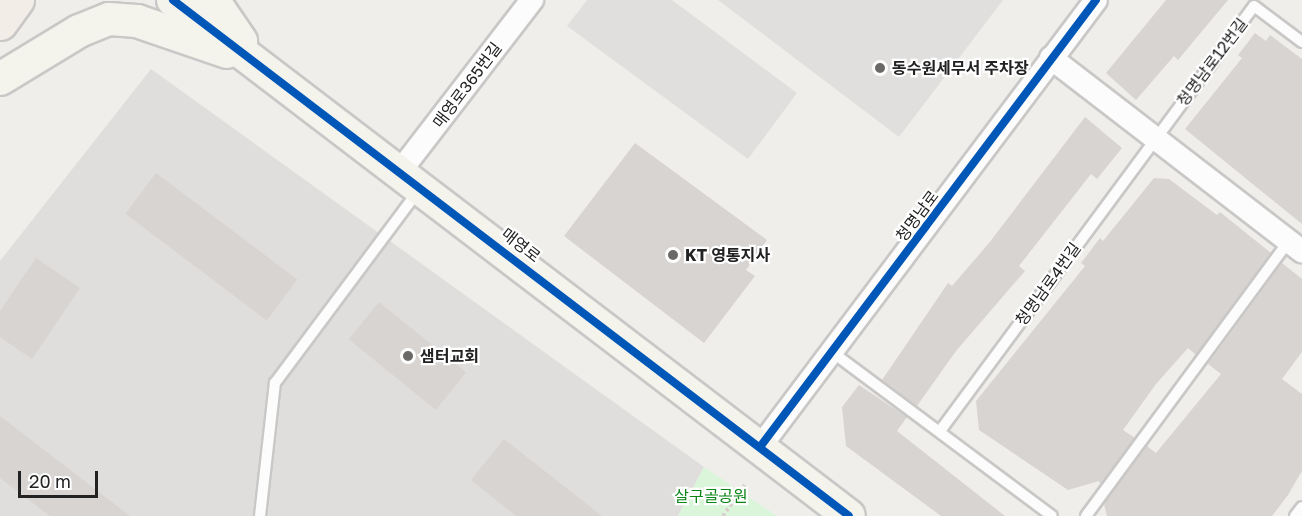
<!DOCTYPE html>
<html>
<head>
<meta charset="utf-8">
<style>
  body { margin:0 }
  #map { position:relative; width:1302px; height:516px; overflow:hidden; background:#f0eeeb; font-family:"Golos Text","Noto Sans KR",sans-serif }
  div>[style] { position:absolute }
  .residential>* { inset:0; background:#dfdedc }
  .park>* { inset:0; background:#daf5da }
  .parking>* { inset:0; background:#e0dfde }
  .building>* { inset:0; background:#d7d4d2; transform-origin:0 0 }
  .path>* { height:4px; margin-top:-2px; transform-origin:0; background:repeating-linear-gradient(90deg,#dccecd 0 3px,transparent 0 6px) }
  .roads { filter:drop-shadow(2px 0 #c9c8c7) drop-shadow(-2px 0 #c9c8c7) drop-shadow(0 2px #c9c8c7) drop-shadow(0 -2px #c9c8c7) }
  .lane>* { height:10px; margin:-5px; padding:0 5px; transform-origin:5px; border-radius:5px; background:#fdfcfc }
  .street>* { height:22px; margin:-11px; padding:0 11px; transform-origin:11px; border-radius:11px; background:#fdfcfc }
  .secondary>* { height:32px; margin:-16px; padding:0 16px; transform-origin:16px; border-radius:16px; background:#f4f4ed }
  .primary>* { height:33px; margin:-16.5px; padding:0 16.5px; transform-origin:16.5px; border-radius:16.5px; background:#f3ede7 }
  .cycleway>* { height:8px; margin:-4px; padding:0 4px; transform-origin:4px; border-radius:4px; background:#0057b8 }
  .dots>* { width:16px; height:16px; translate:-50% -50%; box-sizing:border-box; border:3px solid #fff; border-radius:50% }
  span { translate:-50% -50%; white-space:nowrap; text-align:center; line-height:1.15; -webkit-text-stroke:4.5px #fff; paint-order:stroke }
  .street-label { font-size:16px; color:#222 }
  .poi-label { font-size:16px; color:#222; font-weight:700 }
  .left { translate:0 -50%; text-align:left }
  .park-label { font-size:16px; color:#0c8416 }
  .scale { position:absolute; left:18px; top:471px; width:80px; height:27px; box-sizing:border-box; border:3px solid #222; border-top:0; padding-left:8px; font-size:18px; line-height:21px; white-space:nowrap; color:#222; -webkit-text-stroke:4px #fff; paint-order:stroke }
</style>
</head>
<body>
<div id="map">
  <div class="residential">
    <i style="clip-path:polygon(151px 69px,704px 467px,678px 516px,0 516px,0 261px)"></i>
  </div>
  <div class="park">
    <i style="clip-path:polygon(704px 467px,777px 516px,678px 516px)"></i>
  </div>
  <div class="parking">
    <i style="clip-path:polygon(587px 0,672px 0,797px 93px,748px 159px,567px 26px)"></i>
    <i style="clip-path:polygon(718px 0,1003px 0,899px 137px)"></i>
  </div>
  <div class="building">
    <i style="clip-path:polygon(1166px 0,1228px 0,1178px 60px,1174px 56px,1136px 100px,1106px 73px)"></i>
    <i style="clip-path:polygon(1255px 33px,1266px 41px,1270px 35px,1302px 59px,1302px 224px,1185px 129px,1242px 58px,1238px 55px)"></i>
    <i style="clip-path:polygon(1085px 117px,1122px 148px,1097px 179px,1091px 174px,1019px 266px,1025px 271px,956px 351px,917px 406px,882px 380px,948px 283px,952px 286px,989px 243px)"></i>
    <i style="clip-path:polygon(635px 143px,767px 240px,746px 270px,755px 276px,704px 343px,564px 236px)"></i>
    <i style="left:156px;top:173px;width:177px;height:51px;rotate:37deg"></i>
    <i style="clip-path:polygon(1154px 178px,1169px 179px,1217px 215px,1220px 212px,1271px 253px,1196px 355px,1188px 348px,1156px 384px,1123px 430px,1135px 438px,1100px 484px,1099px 481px,1068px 490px,979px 430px,976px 401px,1085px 266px,1081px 263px,1100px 238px,1103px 241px)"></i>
    <i style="clip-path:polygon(36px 258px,80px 288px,32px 359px,0 337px,0 311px)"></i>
    <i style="clip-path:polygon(1282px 263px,1302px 279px,1302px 352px,1282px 379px,1302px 394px,1302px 471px,1288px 495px,1272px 516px,1107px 516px,1104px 504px,1147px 446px,1156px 453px,1221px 374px,1208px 364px)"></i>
    <i style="left:379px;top:302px;width:112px;height:48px;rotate:39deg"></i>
    <i style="clip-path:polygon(859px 385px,907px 417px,897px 431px,1005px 516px,941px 516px,846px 446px,842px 407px)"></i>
    <i style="clip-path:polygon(0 416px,130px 516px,50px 516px,0 478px)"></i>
    <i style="clip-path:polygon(504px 439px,602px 516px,516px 516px,471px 480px)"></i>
  </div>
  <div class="path">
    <i style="left:723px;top:516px;width:38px;rotate:-55deg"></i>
  </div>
  <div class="roads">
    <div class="lane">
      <i style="left:832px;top:352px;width:274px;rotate:36.7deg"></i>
      <i style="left:940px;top:431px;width:528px;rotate:-53.54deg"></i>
      <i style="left:1254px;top:6px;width:60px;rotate:36.9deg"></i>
      <i style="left:260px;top:516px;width:134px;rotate:-83.6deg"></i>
      <i style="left:275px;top:383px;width:239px;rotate:-53.3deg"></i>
      <i style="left:1086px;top:516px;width:342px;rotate:-53.6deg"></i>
      <i style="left:1295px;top:516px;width:11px;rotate:-52deg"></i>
    </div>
    <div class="street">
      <i style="left:1051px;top:58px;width:317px;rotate:37.6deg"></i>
      <i style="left:401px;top:170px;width:215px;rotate:-52.4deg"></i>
      <i style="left:760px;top:447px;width:559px;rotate:-53.07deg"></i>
    </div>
    <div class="secondary">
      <i style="left:173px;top:0;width:850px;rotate:37.35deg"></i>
      <i style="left:213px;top:0;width:50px;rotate:55.7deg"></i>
      <i style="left:0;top:79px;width:92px;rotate:-31.3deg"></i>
      <i style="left:79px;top:31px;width:32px;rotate:-22deg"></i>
      <i style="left:109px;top:19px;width:28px;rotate:4deg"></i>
      <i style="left:137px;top:21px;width:95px;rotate:19deg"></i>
    </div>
    <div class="primary">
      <i style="left:0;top:23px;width:29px;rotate:-54deg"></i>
    </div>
  </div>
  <div class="cycleway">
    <i style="left:173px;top:0;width:850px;rotate:37.35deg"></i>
    <i style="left:760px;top:447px;width:559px;rotate:-53.07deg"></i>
  </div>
  <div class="dots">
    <i style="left:880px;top:68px;background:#6a6968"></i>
    <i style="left:673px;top:255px;background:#6a6968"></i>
    <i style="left:408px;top:356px;background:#6a6968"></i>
  </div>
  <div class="street-label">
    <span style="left:1212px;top:62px;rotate:-53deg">청명남로12번길</span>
    <span style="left:467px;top:85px;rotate:-53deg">매영로365번길</span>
    <span style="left:917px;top:216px;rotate:-53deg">청명남로</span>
    <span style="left:521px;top:245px;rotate:38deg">매영로</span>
    <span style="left:1048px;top:284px;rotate:-54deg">청명남로4번길</span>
  </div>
  <div class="poi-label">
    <span class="left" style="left:892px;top:68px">동수원세무서 주차장</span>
    <span class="left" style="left:685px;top:255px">KT 영통지사</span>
    <span class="left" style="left:420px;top:356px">샘터교회</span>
  </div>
  <div class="park-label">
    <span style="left:711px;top:496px">살구골공원</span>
  </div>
  <div class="scale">20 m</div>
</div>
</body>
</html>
